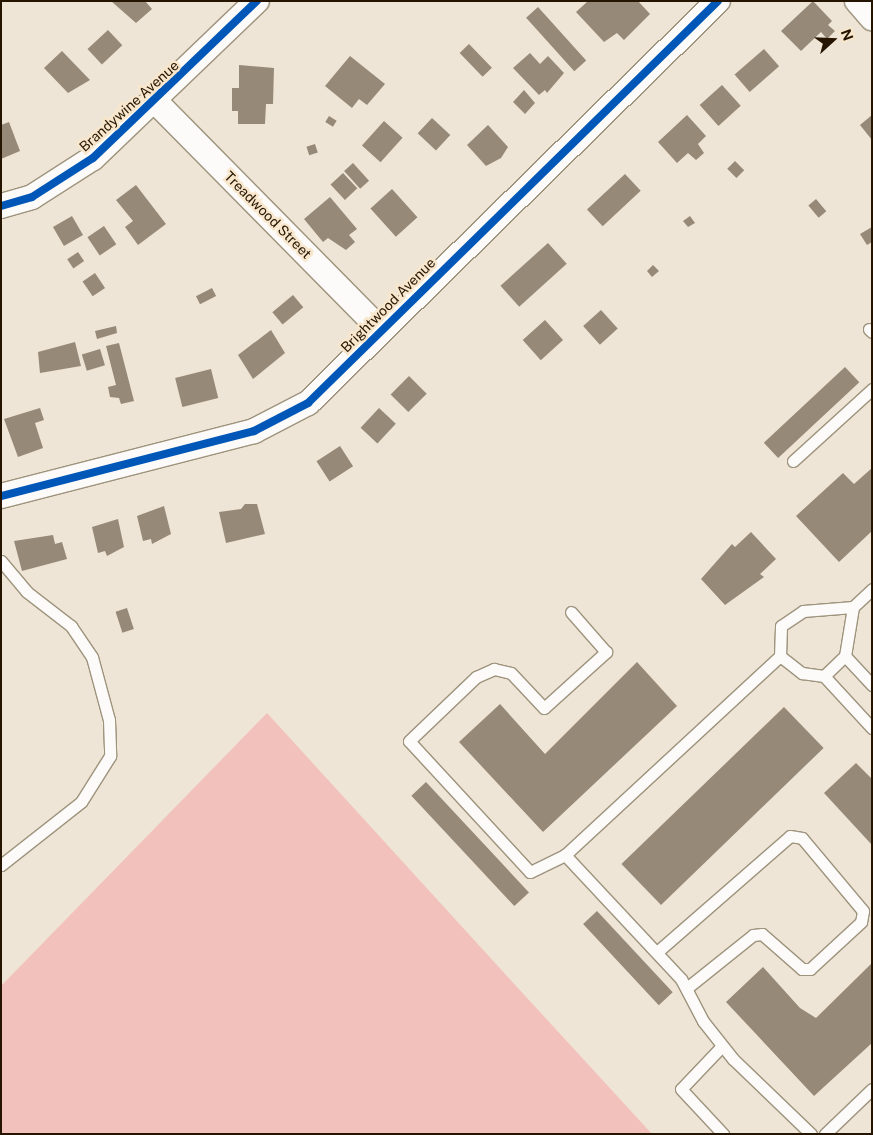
<!DOCTYPE html>
<html>
<head>
<meta charset="utf-8">
<style>
  body { margin:0 }
  #map { position:relative; width:873px; height:1135px; overflow:hidden; background:#eee5d6; font-family:"Public Sans",sans-serif }
  div>[style] { position:absolute }
  .green>* { inset:0; background:#f2c1bb }
  .building>* { inset:0; background:#978977; transform-origin:0 0 }
  .roads { filter:drop-shadow(1px 0 #9e937d) drop-shadow(-1px 0 #9e937d) drop-shadow(0 1px #9e937d) drop-shadow(0 -1px #9e937d) }
  .service>* { height:11px; margin:-5.5px; padding:0 5.5px; transform-origin:5.5px; border-radius:5.5px; background:#fcfbf9 }
  .minor>* { height:24px; margin:-12px; padding:0 12px; transform-origin:12px; border-radius:12px; background:#fcfbf9 }
  .cycleway>* { height:8px; margin:-4px; padding:0 4px; transform-origin:4px; border-radius:4px; background:#0057b8 }
  span { translate:-50% -50%; white-space:nowrap; text-align:center; line-height:1.15; -webkit-text-stroke:5px #f8e7cc; paint-order:stroke }
  .street-label { font-size:14px; color:#251500 }
  .frame { position:absolute; inset:0; border:2px solid #251500; pointer-events:none }
  .north { position:absolute; left:808px; top:15px; width:50px; height:50px; -webkit-text-stroke:4px #f8e7cc; paint-order:stroke; rotate:70deg; font-size:14px; font-weight:700; line-height:20px; text-align:center; color:#251500 }
  .north::after { content:''; display:block; margin:auto; width:18px; height:22px; background:#251500; clip-path:polygon(50% 0,100% 100%,50% 72%,0 100%) }
</style>
</head>
<body>
<div id="map">
  <div class="green">
    <i style="clip-path:polygon(267px 713px,506px 975px,652px 1134px,1px 1134px,1px 986px)"></i>
  </div>
  <div class="building">
    <i style="clip-path:polygon(111px 1px,145px 1px,152px 9px,136px 23px)"></i>
    <i style="clip-path:polygon(588px 1px,638px 1px,650px 14px,624px 40px,617px 33px,604px 42px,576px 12px)"></i>
    <i style="clip-path:polygon(813px 1px,832px 21px,828px 25px,835px 31px,827px 39px,821px 32px,801px 51px,781px 31px)"></i>
    <i style="left:538px;top:7px;width:72px;height:16px;rotate:48deg"></i>
    <i style="left:108px;top:30px;width:21px;height:28px;rotate:47deg"></i>
    <i style="left:469px;top:44px;width:33px;height:13px;rotate:46deg"></i>
    <i style="left:764px;top:49px;width:23px;height:39px;rotate:49deg"></i>
    <i style="clip-path:polygon(62px 51px,90px 80px,68px 93px,44px 68px)"></i>
    <i style="clip-path:polygon(530px 53px,540px 64px,548px 56px,564px 73px,547px 93px,545px 90px,539px 95px,513px 68px)"></i>
    <i style="clip-path:polygon(350px 56px,385px 84px,367px 105px,359px 99px,352px 108px,325px 86px)"></i>
    <i style="clip-path:polygon(239px 65px,274px 68px,273px 104px,266px 104px,265px 124px,238px 124px,238px 111px,232px 111px,232px 88px,239px 88px)"></i>
    <i style="left:722px;top:85px;width:28px;height:30px;rotate:48deg"></i>
    <i style="clip-path:polygon(524px 90px,535px 103px,525px 114px,513px 102px)"></i>
    <i style="clip-path:polygon(687px 115px,706px 136px,698px 144px,704px 153px,696px 160px,688px 153px,677px 163px,658px 142px)"></i>
    <i style="clip-path:polygon(872px 115px,872px 140px,860px 125px)"></i>
    <i style="left:329px;top:116px;width:9px;height:7px;rotate:32deg"></i>
    <i style="left:432px;top:118px;width:25px;height:21px;rotate:43deg"></i>
    <i style="left:384px;top:121px;width:25px;height:33px;rotate:42deg"></i>
    <i style="clip-path:polygon(9px 122px,20px 151px,1px 159px,1px 125px)"></i>
    <i style="clip-path:polygon(488px 125px,508px 147px,501px 158px,486px 166px,467px 145px)"></i>
    <i style="left:315px;top:144px;width:9px;height:9px;rotate:72deg"></i>
    <i style="left:735px;top:161px;width:13px;height:11px;rotate:45deg"></i>
    <i style="left:353px;top:163px;width:24px;height:12px;rotate:48deg"></i>
    <i style="left:343px;top:173px;width:21px;height:17px;rotate:47deg"></i>
    <i style="left:625px;top:174px;width:23px;height:52px;rotate:47deg"></i>
    <i style="clip-path:polygon(136px 185px,166px 224px,138px 245px,125px 227px,133px 221px,116px 200px)"></i>
    <i style="left:392px;top:189px;width:38px;height:29px;rotate:48deg"></i>
    <i style="clip-path:polygon(330px 197px,357px 229px,349px 235px,355px 242px,346px 250px,328px 238px,323px 242px,304px 219px)"></i>
    <i style="left:816px;top:199px;width:16px;height:10px;rotate:50deg"></i>
    <i style="left:72px;top:216px;width:22px;height:22px;rotate:60deg"></i>
    <i style="clip-path:polygon(690px 216px,695px 223px,688px 227px,683px 221px)"></i>
    <i style="left:104px;top:226px;width:22px;height:20px;rotate:56deg"></i>
    <i style="clip-path:polygon(872px 227px,872px 242px,867px 245px,860px 234px)"></i>
    <i style="left:548px;top:243px;width:28px;height:64px;rotate:48deg"></i>
    <i style="left:78px;top:252px;width:11px;height:13px;rotate:56deg"></i>
    <i style="clip-path:polygon(653px 265px,659px 271px,652px 277px,647px 271px)"></i>
    <i style="left:95px;top:273px;width:18px;height:15px;rotate:56deg"></i>
    <i style="left:212px;top:288px;width:9px;height:18px;rotate:63deg"></i>
    <i style="left:293px;top:295px;width:16px;height:27px;rotate:50deg"></i>
    <i style="left:601px;top:310px;width:25px;height:24px;rotate:48deg"></i>
    <i style="left:545px;top:320px;width:27px;height:30px;rotate:48deg"></i>
    <i style="clip-path:polygon(116px 326px,117px 333px,97px 339px,95px 331px)"></i>
    <i style="clip-path:polygon(271px 330px,285px 353px,253px 379px,238px 355px)"></i>
    <i style="clip-path:polygon(75px 342px,81px 366px,40px 373px,38px 352px)"></i>
    <i style="clip-path:polygon(119px 343px,134px 401px,121px 404px,119px 398px,110px 397px,108px 387px,116px 385px,106px 346px)"></i>
    <i style="left:100px;top:349px;width:17px;height:19px;rotate:73deg"></i>
    <i style="left:845px;top:367px;width:21px;height:111px;rotate:47deg"></i>
    <i style="left:211px;top:369px;width:30px;height:37px;rotate:76deg"></i>
    <i style="left:409px;top:376px;width:25px;height:26px;rotate:45deg"></i>
    <i style="clip-path:polygon(40px 408px,44px 420px,35px 423px,43px 448px,18px 457px,4px 419px)"></i>
    <i style="left:379px;top:408px;width:23px;height:27px;rotate:43deg"></i>
    <i style="left:340px;top:446px;width:24px;height:28px;rotate:57deg"></i>
    <i style="clip-path:polygon(872px 468px,872px 531px,839px 562px,796px 516px,843px 473px,854px 484px)"></i>
    <i style="clip-path:polygon(245px 504px,257px 504px,265px 534px,226px 543px,219px 512px,241px 509px)"></i>
    <i style="clip-path:polygon(164px 506px,171px 534px,152px 544px,151px 539px,143px 541px,137px 516px)"></i>
    <i style="clip-path:polygon(118px 519px,124px 547px,107px 556px,105px 551px,98px 553px,92px 527px)"></i>
    <i style="clip-path:polygon(751px 532px,776px 559px,760px 574px,764px 577px,725px 605px,701px 579px,732px 544px,735px 547px)"></i>
    <i style="clip-path:polygon(53px 535px,55px 544px,62px 542px,67px 559px,22px 571px,14px 541px)"></i>
    <i style="left:127px;top:608px;width:22px;height:12px;rotate:72deg"></i>
    <i style="clip-path:polygon(637px 662px,677px 706px,543px 832px,459px 742px,500px 704px,545px 754px)"></i>
    <i style="left:784px;top:707px;width:57px;height:226px;rotate:46deg"></i>
    <i style="clip-path:polygon(856px 763px,872px 779px,872px 845px,824px 793px)"></i>
    <i style="left:426px;top:782px;width:151px;height:20px;rotate:47deg"></i>
    <i style="left:597px;top:911px;width:111px;height:19px;rotate:47deg"></i>
    <i style="clip-path:polygon(872px 963px,872px 1043px,814px 1096px,726px 1002px,763px 967px,800px 1008px,816px 1018px)"></i>
  </div>
  <div class="roads">
    <div class="service">
      <i style="left:869px;top:329px;width:4px;rotate:45deg"></i>
      <i style="left:793px;top:461px;width:107px;rotate:-42.3deg"></i>
      <i style="left:1px;top:561px;width:40px;rotate:50deg"></i>
      <i style="left:27px;top:592px;width:56px;rotate:37.7deg"></i>
      <i style="left:71px;top:626px;width:37px;rotate:56deg"></i>
      <i style="left:92px;top:657px;width:65px;rotate:74.9deg"></i>
      <i style="left:109px;top:720px;width:36px;rotate:88deg"></i>
      <i style="left:110px;top:756px;width:54px;rotate:122.2deg"></i>
      <i style="left:81px;top:802px;width:102px;rotate:141.8deg"></i>
      <i style="left:780px;top:656px;width:28px;rotate:38deg"></i>
      <i style="left:802px;top:673px;width:22px;rotate:8deg"></i>
      <i style="left:824px;top:676px;width:71px;rotate:47.3deg"></i>
      <i style="left:845px;top:656px;width:40px;rotate:47deg"></i>
      <i style="left:824px;top:676px;width:29px;rotate:-44deg"></i>
      <i style="left:845px;top:656px;width:50px;rotate:-80.7deg"></i>
      <i style="left:565px;top:855px;width:39px;rotate:154deg"></i>
      <i style="left:530px;top:872px;width:178px;rotate:-132.7deg"></i>
      <i style="left:409px;top:741px;width:93px;rotate:-43.7deg"></i>
      <i style="left:476px;top:677px;width:20px;rotate:-24deg"></i>
      <i style="left:494px;top:669px;width:17px;rotate:13deg"></i>
      <i style="left:511px;top:673px;width:48px;rotate:46.7deg"></i>
      <i style="left:544px;top:708px;width:84px;rotate:-42.1deg"></i>
      <i style="left:606px;top:652px;width:53px;rotate:-131.2deg"></i>
      <i style="left:657px;top:952px;width:176px;rotate:-41.1deg"></i>
      <i style="left:790px;top:836px;width:12px;rotate:9deg"></i>
      <i style="left:802px;top:838px;width:95px;rotate:50.1deg"></i>
      <i style="left:863px;top:911px;width:11px;rotate:100deg"></i>
      <i style="left:861px;top:922px;width:69px;rotate:137.3deg"></i>
      <i style="left:810px;top:969px;width:8px;rotate:180deg"></i>
      <i style="left:802px;top:969px;width:53px;rotate:-138.8deg"></i>
      <i style="left:762px;top:934px;width:9px;rotate:174deg"></i>
      <i style="left:753px;top:935px;width:83px;rotate:141.3deg"></i>
      <i style="left:722px;top:1046px;width:59px;rotate:133.6deg"></i>
      <i style="left:681px;top:1089px;width:62px;rotate:47deg"></i>
      <i style="left:811px;top:1134px;width:108px;rotate:-136.1deg"></i>
      <i style="left:733px;top:1059px;width:48px;rotate:-128.3deg"></i>
      <i style="left:703px;top:1021px;width:47px;rotate:-117.6deg"></i>
      <i style="left:681px;top:979px;width:170px;rotate:-133.1deg"></i>
      <i style="left:565px;top:855px;width:293px;rotate:-42.8deg"></i>
      <i style="left:780px;top:656px;width:30px;rotate:-88deg"></i>
      <i style="left:781px;top:626px;width:27px;rotate:-34deg"></i>
      <i style="left:803px;top:611px;width:50px;rotate:-4.6deg"></i>
      <i style="left:853px;top:607px;width:26px;rotate:-43deg"></i>
      <i style="left:825px;top:1134px;width:65px;rotate:-43.8deg"></i>
    </div>
    <div class="minor">
      <i style="left:857px;top:1px;width:23px;rotate:49deg"></i>
      <i style="left:156px;top:102px;width:319px;rotate:45.4deg"></i>
      <i style="left:1px;top:206px;width:32px;rotate:-16deg"></i>
      <i style="left:32px;top:197px;width:72px;rotate:-32.6deg"></i>
      <i style="left:93px;top:158px;width:227px;rotate:-43.8deg"></i>
      <i style="left:1px;top:496px;width:261px;rotate:-14.4deg"></i>
      <i style="left:254px;top:431px;width:61px;rotate:-27.4deg"></i>
      <i style="left:308px;top:403px;width:574px;rotate:-44.44deg"></i>
    </div>
  </div>
  <div class="cycleway">
    <i style="left:1px;top:206px;width:32px;rotate:-16deg"></i>
    <i style="left:32px;top:197px;width:72px;rotate:-32.6deg"></i>
    <i style="left:93px;top:158px;width:227px;rotate:-43.8deg"></i>
    <i style="left:1px;top:496px;width:261px;rotate:-14.4deg"></i>
    <i style="left:254px;top:431px;width:61px;rotate:-27.4deg"></i>
    <i style="left:308px;top:403px;width:574px;rotate:-44.44deg"></i>
  </div>
  <div class="street-label">
    <span style="left:129px;top:106px;rotate:-42deg">Brandywine Avenue</span>
    <span style="left:268px;top:215px;rotate:45deg">Treadwood Street</span>
    <span style="left:388px;top:305px;rotate:-45deg">Brightwood Avenue</span>
  </div>
  <div class="frame"></div>
  <div class="north">N</div>
</div>
</body>
</html>
